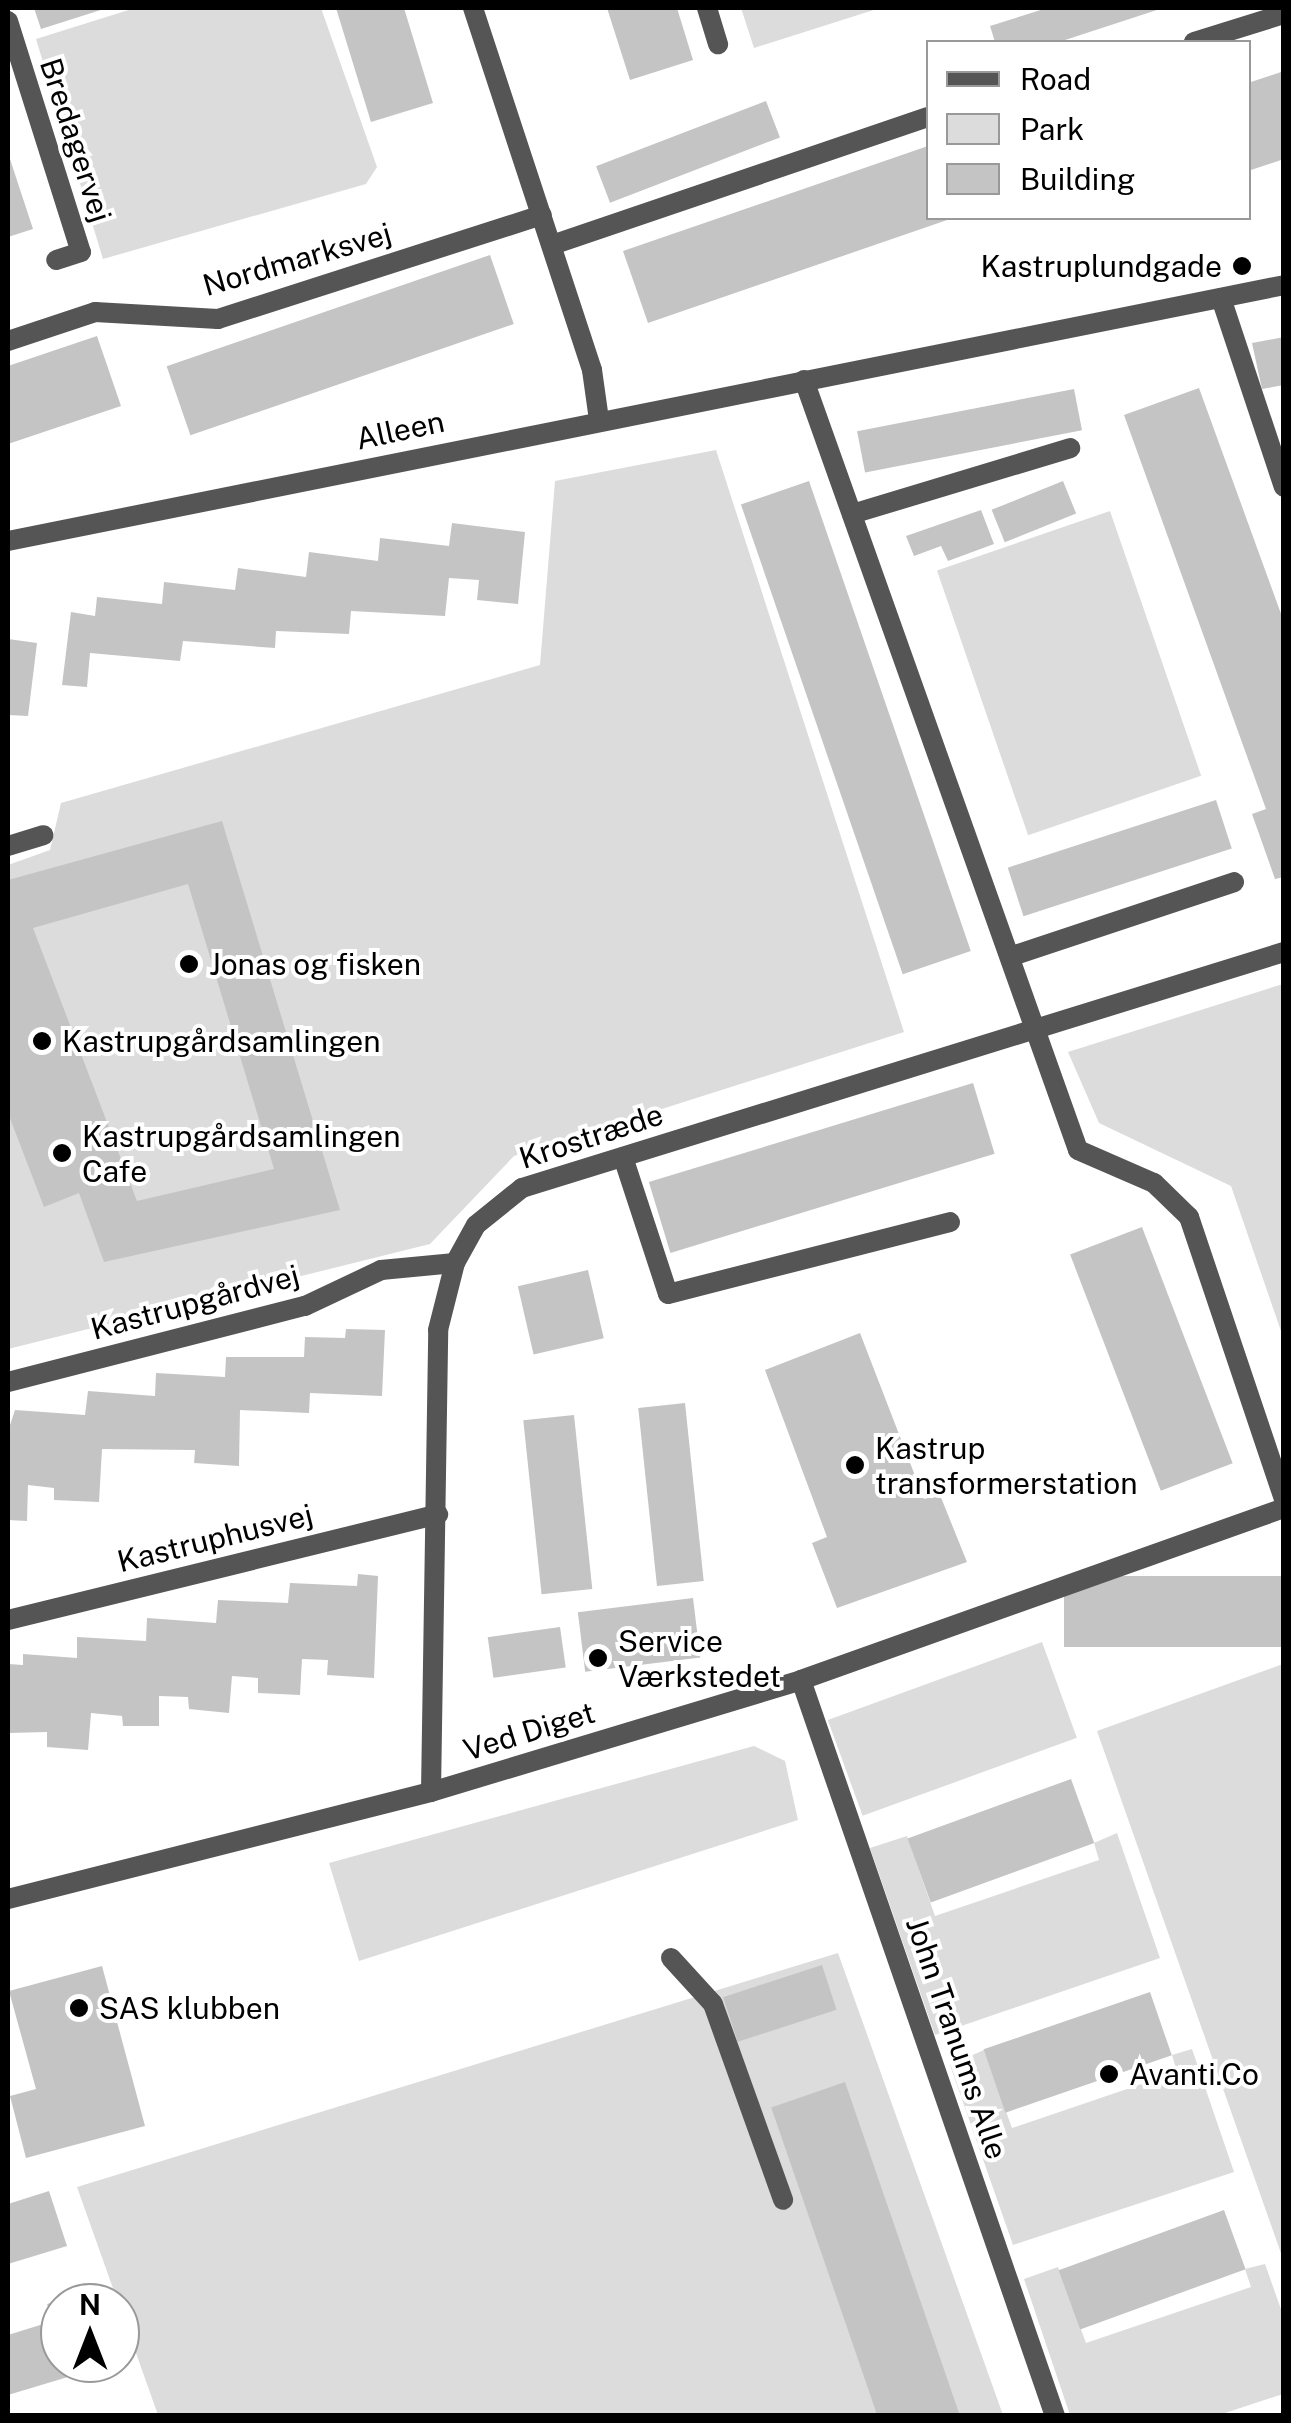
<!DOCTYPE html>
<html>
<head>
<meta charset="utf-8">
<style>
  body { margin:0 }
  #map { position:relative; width:1291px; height:2423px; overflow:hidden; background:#fff; font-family:"Public Sans",sans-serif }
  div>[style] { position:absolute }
  .green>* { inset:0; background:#dcdcdc; transform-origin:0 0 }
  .building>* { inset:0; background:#c4c4c4; transform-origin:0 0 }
  .service>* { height:20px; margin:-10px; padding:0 10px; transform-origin:10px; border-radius:10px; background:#555 }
  .minor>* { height:20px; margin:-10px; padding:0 10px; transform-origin:10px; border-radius:10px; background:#555 }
  .tertiary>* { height:20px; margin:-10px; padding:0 10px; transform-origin:10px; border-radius:10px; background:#555 }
  .dots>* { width:28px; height:28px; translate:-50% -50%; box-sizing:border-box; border:5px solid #fff; border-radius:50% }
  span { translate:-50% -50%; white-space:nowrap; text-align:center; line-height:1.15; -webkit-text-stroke:8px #fff; paint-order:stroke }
  .street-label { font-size:30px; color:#000 }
  .poi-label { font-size:30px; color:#000 }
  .right { translate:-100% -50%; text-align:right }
  .left { translate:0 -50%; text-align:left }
  .frame { position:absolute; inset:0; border:10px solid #000; pointer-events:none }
  .legend { position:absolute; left:926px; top:40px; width:325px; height:180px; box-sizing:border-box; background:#fff; border:2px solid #999; margin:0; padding:12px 18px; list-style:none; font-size:30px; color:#000 }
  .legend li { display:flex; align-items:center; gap:20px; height:50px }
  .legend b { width:50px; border:2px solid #999 }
  .north { position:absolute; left:40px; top:2283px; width:100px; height:100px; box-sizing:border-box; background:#fff; border:2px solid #999; border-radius:50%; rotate:0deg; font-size:28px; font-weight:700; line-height:40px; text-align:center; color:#000 }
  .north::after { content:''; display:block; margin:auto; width:35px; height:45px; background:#000; clip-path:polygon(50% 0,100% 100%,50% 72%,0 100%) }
</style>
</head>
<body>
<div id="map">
  <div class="green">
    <i style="clip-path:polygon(135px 8px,321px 8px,377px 167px,366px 184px,103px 259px,36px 39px)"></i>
    <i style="clip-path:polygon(741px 8px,880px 8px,754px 48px)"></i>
    <i style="clip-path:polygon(716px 450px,904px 1032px,514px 1156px,430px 1244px,8px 1349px,8px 865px,50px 850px,61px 803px,540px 665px,555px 481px)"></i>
    <i style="left:1110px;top:511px;width:280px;height:183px;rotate:71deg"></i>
    <i style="clip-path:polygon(1283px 984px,1284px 984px,1283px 1337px,1231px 1186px,1099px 1123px,1068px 1052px)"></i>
    <i style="left:1042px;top:1642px;width:102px;height:228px;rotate:70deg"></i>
    <i style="clip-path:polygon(1283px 1664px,1284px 1664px,1283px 2259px,1097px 1731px)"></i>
    <i style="clip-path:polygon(754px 1746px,785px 1761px,798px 1820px,359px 1961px,329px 1863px)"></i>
    <i style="clip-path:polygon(1117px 1833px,1160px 1958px,935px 2035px,870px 1848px,907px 1836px,935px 1916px,1099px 1860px,1094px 1843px)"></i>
    <i style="clip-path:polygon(838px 1953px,1003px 2415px,158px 2415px,77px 2187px)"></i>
    <i style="clip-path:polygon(1192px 2049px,1234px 2172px,1013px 2245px,950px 2065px,984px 2050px,1012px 2128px,1177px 2072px,1172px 2055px)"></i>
    <i style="clip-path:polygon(1265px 2264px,1283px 2315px,1283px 2394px,1219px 2415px,1070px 2415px,1024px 2279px,1058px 2267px,1086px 2343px,1251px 2287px,1245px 2269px)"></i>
  </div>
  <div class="building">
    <i style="clip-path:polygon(34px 8px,107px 8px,41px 29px)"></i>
    <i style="clip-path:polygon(336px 8px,404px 8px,433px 103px,371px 122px)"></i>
    <i style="clip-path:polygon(607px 8px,677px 8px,693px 60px,630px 80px)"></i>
    <i style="clip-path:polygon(1047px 8px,1163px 8px,1059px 42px,995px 42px,990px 26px)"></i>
    <i style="clip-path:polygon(1284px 71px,1284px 159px,1248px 171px,1248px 83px)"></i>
    <i style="left:766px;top:101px;width:39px;height:182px;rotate:69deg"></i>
    <i style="clip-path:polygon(928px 146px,928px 218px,953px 218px,648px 323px,623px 251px)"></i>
    <i style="clip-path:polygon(8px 153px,33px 229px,8px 237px)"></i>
    <i style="left:490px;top:255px;width:73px;height:342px;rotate:71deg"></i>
    <i style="clip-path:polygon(97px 336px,121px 406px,8px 444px,8px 366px)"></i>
    <i style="clip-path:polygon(1284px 337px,1284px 385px,1262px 389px,1252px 343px)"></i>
    <i style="clip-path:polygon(1199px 388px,1284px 622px,1284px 877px,1275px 879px,1252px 814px,1266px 809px,1124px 415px)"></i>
    <i style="left:1074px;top:389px;width:42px;height:221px;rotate:79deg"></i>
    <i style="left:809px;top:481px;width:497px;height:72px;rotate:71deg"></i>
    <i style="left:1063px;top:481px;width:35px;height:77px;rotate:68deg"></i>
    <i style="clip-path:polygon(981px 510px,994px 544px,948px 561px,941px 546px,914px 556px,906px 536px)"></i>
    <i style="clip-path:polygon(452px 523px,525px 532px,518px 604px,477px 600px,479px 580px,449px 578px,445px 616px,351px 611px,349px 634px,276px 631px,275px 648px,183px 641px,180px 661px,90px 653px,87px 687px,62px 685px,71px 612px,95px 616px,97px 597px,162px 604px,164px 582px,235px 590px,238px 568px,306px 577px,309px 552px,378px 561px,380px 538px,449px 546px)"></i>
    <i style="clip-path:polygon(8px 639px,37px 643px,28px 716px,8px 715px)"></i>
    <i style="left:1216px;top:800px;width:51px;height:219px;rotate:72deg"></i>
    <i style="clip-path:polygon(evenodd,222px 821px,340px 1210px,104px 1262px,79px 1193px,44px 1207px,8px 1113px,8px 880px,222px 821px,188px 884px,274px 1169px,137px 1201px,33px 928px,188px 884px)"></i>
    <i style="left:973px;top:1083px;width:74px;height:339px;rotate:73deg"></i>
    <i style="left:1142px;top:1227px;width:253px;height:77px;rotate:69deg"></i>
    <i style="left:588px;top:1270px;width:70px;height:72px;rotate:77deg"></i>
    <i style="clip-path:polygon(346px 1329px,385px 1330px,382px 1396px,310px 1393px,309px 1413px,240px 1410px,239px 1466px,194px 1463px,195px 1450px,102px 1449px,99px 1502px,54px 1500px,54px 1488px,28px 1485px,27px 1521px,8px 1520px,8px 1431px,15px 1410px,85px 1415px,88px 1391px,155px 1396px,156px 1373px,225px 1377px,226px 1357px,304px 1357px,305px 1337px,345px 1338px)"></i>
    <i style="clip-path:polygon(860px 1333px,924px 1499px,940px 1495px,967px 1562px,837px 1608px,812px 1543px,827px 1537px,765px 1370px)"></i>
    <i style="left:685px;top:1403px;width:179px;height:47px;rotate:84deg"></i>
    <i style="left:574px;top:1415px;width:175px;height:51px;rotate:84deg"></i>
    <i style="clip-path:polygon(358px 1574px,378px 1576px,374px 1678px,327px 1675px,328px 1660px,302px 1659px,300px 1695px,258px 1693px,258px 1678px,232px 1676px,229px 1713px,189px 1709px,188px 1697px,159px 1696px,159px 1726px,123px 1726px,122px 1716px,91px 1713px,88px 1750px,47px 1747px,47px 1732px,8px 1733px,8px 1664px,23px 1665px,23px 1654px,77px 1658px,77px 1637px,146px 1641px,147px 1618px,216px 1623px,218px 1600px,288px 1603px,290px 1583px,357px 1586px)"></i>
    <i style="left:1284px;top:1576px;width:71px;height:220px;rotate:90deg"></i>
    <i style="left:693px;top:1598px;width:60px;height:116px;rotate:83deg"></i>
    <i style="left:560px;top:1627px;width:41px;height:73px;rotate:82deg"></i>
    <i style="left:1071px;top:1779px;width:68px;height:174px;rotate:70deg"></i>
    <i style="left:822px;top:1965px;width:47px;height:104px;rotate:72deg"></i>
    <i style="clip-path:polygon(102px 1966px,145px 2126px,26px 2158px,10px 2096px,36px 2089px,9px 1991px)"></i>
    <i style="left:1150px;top:1992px;width:67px;height:176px;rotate:71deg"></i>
    <i style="left:845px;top:2082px;width:352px;height:78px;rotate:71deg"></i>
    <i style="clip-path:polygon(49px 2191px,67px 2246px,8px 2264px,8px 2204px)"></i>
    <i style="left:1224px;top:2210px;width:63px;height:176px;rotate:70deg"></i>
    <i style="clip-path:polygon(89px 2291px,92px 2303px,60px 2303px,60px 2363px,111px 2364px,8px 2395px,8px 2335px,53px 2321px,47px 2304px)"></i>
  </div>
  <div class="service">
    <i style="left:8px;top:341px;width:92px;rotate:-18.4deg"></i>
    <i style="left:95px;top:312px;width:123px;rotate:3.3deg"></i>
    <i style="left:218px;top:319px;width:340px;rotate:-17.8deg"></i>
    <i style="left:852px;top:514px;width:228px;rotate:-16.8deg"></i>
    <i style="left:8px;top:846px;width:37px;rotate:-17deg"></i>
    <i style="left:1012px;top:956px;width:234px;rotate:-18.4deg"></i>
    <i style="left:623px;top:1157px;width:144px;rotate:71.8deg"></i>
    <i style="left:668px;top:1294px;width:291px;rotate:-14.3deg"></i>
    <i style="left:671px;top:1958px;width:62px;rotate:47.6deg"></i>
    <i style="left:713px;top:2004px;width:208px;rotate:70.3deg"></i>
  </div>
  <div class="minor">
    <i style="left:473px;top:8px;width:381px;rotate:71.8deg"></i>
    <i style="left:592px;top:370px;width:50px;rotate:82deg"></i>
    <i style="left:707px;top:8px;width:38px;rotate:73deg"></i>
    <i style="left:8px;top:21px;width:242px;rotate:72.5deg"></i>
    <i style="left:81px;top:252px;width:26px;rotate:162deg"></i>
    <i style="left:1194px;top:42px;width:94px;rotate:-17.3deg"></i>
    <i style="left:552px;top:245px;width:397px;rotate:-18.8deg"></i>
    <i style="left:1221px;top:298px;width:199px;rotate:71.6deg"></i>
    <i style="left:804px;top:380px;width:817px;rotate:70.41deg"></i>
    <i style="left:1078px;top:1150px;width:83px;rotate:23.5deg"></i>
    <i style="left:1154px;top:1183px;width:49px;rotate:44.2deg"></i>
    <i style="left:1189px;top:1217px;width:298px;rotate:71.4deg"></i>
    <i style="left:8px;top:1382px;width:307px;rotate:-14.4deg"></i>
    <i style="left:305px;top:1306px;width:84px;rotate:-25.3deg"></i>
    <i style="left:381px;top:1270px;width:74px;rotate:-5.4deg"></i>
    <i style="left:8px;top:1620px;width:443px;rotate:-13.8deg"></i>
    <i style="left:801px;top:1680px;width:779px;rotate:70.96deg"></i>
    <i style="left:431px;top:1792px;width:462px;rotate:-89.1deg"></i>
    <i style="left:438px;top:1330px;width:69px;rotate:-75.8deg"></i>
    <i style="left:455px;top:1263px;width:43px;rotate:-61.1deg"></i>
    <i style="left:476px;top:1225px;width:59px;rotate:-38.8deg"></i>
    <i style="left:522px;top:1188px;width:798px;rotate:-17.21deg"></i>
    <i style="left:8px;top:1899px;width:436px;rotate:-14.2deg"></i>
    <i style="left:431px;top:1792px;width:387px;rotate:-16.8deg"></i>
    <i style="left:801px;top:1680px;width:513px;rotate:-19.6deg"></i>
  </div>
  <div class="tertiary">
    <i style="left:8px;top:541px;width:1301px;rotate:-11.34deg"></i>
  </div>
  <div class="dots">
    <i style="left:1242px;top:266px;background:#000"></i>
    <i style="left:189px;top:964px;background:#000"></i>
    <i style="left:42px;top:1041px;background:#000"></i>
    <i style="left:62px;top:1153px;background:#000"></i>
    <i style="left:855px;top:1465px;background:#000"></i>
    <i style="left:598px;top:1658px;background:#000"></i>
    <i style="left:79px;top:2008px;background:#000"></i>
    <i style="left:1109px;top:2074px;background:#000"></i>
  </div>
  <div class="street-label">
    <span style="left:76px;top:140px;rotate:72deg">Bredagervej</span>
    <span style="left:297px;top:259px;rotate:-16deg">Nordmarksvej</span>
    <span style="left:400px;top:430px;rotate:-12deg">Alleen</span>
    <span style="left:591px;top:1136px;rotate:-18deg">Krostræde</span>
    <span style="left:195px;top:1302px;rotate:-15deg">Kastrupgårdvej</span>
    <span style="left:215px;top:1538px;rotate:-14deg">Kastruphusvej</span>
    <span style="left:529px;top:1731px;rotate:-17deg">Ved Diget</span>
    <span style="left:957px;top:2038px;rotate:71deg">John Tranums Alle</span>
  </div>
  <div class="poi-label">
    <span class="right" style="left:1222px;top:266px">Kastruplundgade</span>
    <span class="left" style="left:209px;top:964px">Jonas og fisken</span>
    <span class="left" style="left:62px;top:1041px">Kastrupgårdsamlingen</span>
    <span class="left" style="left:82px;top:1153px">Kastrupgårdsamlingen<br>Cafe</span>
    <span class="left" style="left:875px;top:1465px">Kastrup<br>transformerstation</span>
    <span class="left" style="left:618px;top:1658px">Service<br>Værkstedet</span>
    <span class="left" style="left:99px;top:2008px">SAS klubben</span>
    <span class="left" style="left:1129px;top:2074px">Avanti.Co</span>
  </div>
  <div class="frame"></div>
  <ul class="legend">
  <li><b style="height:12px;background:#555"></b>Road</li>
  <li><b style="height:28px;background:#dcdcdc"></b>Park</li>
  <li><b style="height:28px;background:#c4c4c4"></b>Building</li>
  </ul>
  <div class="north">N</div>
</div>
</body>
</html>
